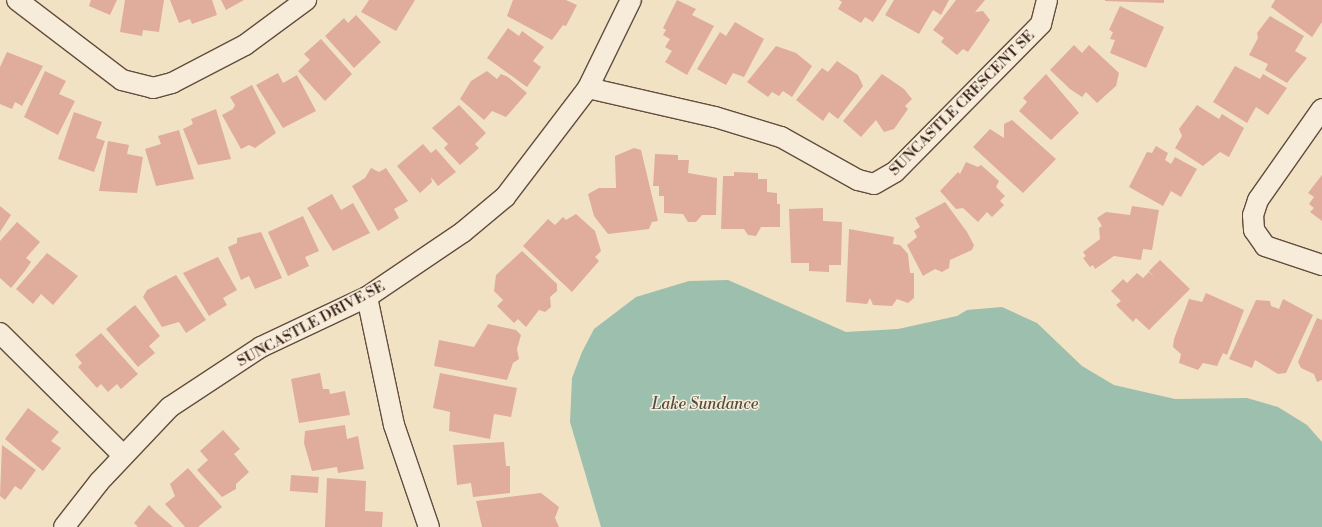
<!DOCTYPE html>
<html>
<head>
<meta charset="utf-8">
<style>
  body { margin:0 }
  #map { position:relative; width:1322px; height:527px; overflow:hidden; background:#f2e2c4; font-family:"Libre Bodoni",serif }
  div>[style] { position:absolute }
  .water>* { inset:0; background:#9cbfae }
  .building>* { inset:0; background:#e0ac9b; transform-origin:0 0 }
  .roads { filter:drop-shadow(1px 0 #624d3e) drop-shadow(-1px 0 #624d3e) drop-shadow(0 1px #624d3e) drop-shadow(0 -1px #624d3e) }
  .minor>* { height:20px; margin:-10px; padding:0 10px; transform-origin:10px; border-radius:10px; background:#f7ecd9 }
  span { translate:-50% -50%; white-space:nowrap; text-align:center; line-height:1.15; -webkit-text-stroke:3px #f7ecd9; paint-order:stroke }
  .street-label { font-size:15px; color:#321b11 }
  .water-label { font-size:16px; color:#524c40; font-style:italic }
</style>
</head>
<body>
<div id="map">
  <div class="water">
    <i style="clip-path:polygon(728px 280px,846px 332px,898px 329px,957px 316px,967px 310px,1002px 307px,1037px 323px,1082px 366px,1114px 385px,1175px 399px,1247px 398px,1278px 407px,1307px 425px,1322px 442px,1322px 527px,601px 527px,570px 422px,572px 378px,582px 352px,594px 329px,636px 297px,689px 281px)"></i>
  </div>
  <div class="building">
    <i style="clip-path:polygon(91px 0,117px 0,110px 15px,89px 6px)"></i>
    <i style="clip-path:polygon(125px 0,164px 0,159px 32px,143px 30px,142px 36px,120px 32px)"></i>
    <i style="clip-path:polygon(170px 0,212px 0,217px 15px,192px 24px,190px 19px,179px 23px)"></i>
    <i style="clip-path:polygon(221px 0,244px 0,226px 10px)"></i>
    <i style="clip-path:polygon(369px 0,415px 0,396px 31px,361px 12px)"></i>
    <i style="clip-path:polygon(513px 0,566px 0,577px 5px,566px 26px,563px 25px,552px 40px,507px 16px)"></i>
    <i style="clip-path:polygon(677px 0,696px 9px,692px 15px,714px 26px,687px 75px,665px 62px,672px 51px,665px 47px,670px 39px,663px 35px,666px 30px,663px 28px)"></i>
    <i style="clip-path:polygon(839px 0,887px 0,873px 22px,865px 17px,861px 23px,838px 9px,842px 2px)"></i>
    <i style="clip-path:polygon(894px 0,949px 0,941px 15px,933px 10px,919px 34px,885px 15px)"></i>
    <i style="clip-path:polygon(956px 0,985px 0,975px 12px,983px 11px,990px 20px,968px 52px,963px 49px,957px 55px,941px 42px,944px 38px,933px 30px)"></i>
    <i style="clip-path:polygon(1105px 0,1164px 0,1164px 3px,1105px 1px)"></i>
    <i style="clip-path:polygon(1275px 0,1322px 0,1322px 22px,1312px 37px,1271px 7px)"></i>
    <i style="clip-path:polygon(1120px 6px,1164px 27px,1146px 68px,1110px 53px,1115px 40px,1110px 39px,1113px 32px,1109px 30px)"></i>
    <i style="clip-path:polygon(356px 15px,381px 42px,354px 68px,325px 36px,344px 18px,348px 23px)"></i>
    <i style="clip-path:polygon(1270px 16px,1304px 36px,1295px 51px,1307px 58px,1287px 83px,1265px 70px,1268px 64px,1249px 55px,1258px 38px,1257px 33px)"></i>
    <i style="clip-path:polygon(735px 22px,764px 39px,744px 77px,733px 73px,726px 85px,697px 69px,720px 32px,726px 36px)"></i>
    <i style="clip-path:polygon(508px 28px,519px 36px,522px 31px,544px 47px,533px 61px,541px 67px,527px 87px,487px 58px)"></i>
    <i style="clip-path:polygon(321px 39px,352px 74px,325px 101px,298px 71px,310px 60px,304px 54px)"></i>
    <i style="clip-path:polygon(1074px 45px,1082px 53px,1089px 45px,1119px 73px,1116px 86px,1097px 103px,1086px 92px,1082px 97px,1070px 89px,1050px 70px)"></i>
    <i style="clip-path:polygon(776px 46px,796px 53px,812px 66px,792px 97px,783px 91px,779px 96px,772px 92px,768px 97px,747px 82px)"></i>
    <i style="clip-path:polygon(7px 52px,43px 66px,22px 106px,15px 102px,12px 109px,0 104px,0 67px)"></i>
    <i style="clip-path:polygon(837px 61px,858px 75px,863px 86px,838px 119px,829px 112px,823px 121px,796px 100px,822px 68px,828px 72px)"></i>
    <i style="clip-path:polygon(1235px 66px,1260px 79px,1263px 74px,1287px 88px,1268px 115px,1256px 107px,1247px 123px,1213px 102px)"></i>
    <i style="clip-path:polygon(45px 71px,66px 81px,59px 94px,75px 101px,58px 135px,24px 117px)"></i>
    <i style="clip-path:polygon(487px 71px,497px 79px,501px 74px,508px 77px,527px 93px,506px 117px,492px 111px,484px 120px,460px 99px,471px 81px)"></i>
    <i style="clip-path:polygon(278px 73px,283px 83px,297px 75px,316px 111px,283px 128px,256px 85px)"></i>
    <i style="clip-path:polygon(882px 74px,904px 89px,912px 99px,905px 106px,908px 109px,894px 129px,884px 132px,876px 120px,861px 137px,843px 121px)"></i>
    <i style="clip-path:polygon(1046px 74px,1079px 113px,1051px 140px,1019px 111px,1027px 102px,1023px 98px)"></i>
    <i style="clip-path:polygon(252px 85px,276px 133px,255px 148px,249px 145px,241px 149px,222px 115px,233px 109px,235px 105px,230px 97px)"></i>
    <i style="clip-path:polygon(459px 105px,486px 133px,475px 144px,479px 148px,460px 165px,444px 148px,448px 144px,432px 128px)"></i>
    <i style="clip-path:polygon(1197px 105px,1219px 119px,1222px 114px,1244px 128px,1229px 157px,1220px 152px,1203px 166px,1175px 148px,1182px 136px,1179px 129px)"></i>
    <i style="clip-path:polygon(216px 109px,231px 159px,198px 165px,183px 129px,193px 124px,191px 119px)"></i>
    <i style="clip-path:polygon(74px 112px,102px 122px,96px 138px,105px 141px,94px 172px,58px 159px)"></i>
    <i style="clip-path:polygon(1012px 120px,1056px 159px,1023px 193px,973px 147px,990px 129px,1004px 138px,1004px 124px)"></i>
    <i style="clip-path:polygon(179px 130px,194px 179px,156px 186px,145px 149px,161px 144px,158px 136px)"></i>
    <i style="clip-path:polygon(108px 141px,129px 145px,127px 154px,143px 157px,137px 193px,99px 191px)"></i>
    <i style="clip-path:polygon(423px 144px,431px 153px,436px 149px,456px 172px,438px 186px,431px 177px,432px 182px,420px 193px,397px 166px)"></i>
    <i style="clip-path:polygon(1156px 146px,1168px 153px,1165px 160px,1171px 164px,1175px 157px,1197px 169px,1181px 197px,1171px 191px,1163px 206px,1129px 187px,1147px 152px,1152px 153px)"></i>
    <i style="clip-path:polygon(634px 148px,641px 150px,658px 221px,652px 222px,649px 229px,608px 234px,594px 216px,588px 194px,599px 188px,616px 188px,615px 156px)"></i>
    <i style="clip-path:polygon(655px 154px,678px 155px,678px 160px,689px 160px,688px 173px,717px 178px,716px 215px,702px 215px,696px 222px,688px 222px,683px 214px,664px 213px,664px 196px,659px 196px,659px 186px,653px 186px)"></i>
    <i style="clip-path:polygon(966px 162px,978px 167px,981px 165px,999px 181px,996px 187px,1005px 196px,1000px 201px,1004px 205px,992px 217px,987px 212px,978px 222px,963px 208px,956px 209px,940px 191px,958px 172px,960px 174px)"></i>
    <i style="clip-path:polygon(371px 168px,379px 172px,386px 168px,408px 201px,394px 209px,399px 218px,378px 231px,352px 186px,365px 178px)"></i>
    <i style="clip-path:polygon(734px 172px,758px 173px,758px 179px,767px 179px,767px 192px,777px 193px,777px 204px,780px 204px,780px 227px,761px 227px,756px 236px,748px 235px,744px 229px,721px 229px,723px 176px,734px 176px)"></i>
    <i style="clip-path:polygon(1322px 175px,1322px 221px,1310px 212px,1314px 208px,1309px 204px,1314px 197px,1308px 193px)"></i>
    <i style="clip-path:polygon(332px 194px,341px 210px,353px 203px,370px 233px,333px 251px,307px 208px)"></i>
    <i style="clip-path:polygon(945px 202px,967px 232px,974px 245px,972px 250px,950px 260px,949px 268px,942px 272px,935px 269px,923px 276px,907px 245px,917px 237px,914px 231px,920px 227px,915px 218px)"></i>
    <i style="clip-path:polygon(0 206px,11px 215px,0 232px)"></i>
    <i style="clip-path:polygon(1132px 206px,1159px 210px,1152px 250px,1143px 249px,1141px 260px,1114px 256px,1095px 269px,1093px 265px,1090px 267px,1083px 258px,1086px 256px,1083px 252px,1100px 239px,1099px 228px,1102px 226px,1097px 218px,1106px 212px,1130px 215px)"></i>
    <i style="clip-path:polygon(823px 208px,823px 221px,842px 222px,841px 265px,829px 265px,829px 272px,809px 271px,809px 263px,791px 263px,789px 209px)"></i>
    <i style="clip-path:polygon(576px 214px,595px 231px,601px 251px,595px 257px,599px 261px,572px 292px,523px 246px,548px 219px,555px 225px,563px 217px,566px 220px)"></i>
    <i style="clip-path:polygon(303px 216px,319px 251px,305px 257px,309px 266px,288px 276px,268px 232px)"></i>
    <i style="clip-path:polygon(17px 222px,40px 242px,26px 258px,31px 262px,25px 271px,11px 288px,0 278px,0 241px)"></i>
    <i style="clip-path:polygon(849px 229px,894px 237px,893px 244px,900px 245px,908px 254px,910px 273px,914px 273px,914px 298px,908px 303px,897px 299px,892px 306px,873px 305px,870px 298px,867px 304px,846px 302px)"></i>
    <i style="clip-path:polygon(261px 232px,282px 278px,255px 289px,249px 276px,241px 280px,228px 247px,237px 243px,237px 238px)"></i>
    <i style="clip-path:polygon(522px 251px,557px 284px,557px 291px,550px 297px,551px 307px,545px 312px,539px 310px,526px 327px,518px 319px,514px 323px,497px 306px,503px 300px,494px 291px,496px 275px)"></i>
    <i style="clip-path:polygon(47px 253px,78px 276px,53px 305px,41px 294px,33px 304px,16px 289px)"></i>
    <i style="clip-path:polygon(218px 257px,237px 290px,223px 298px,227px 305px,209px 316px,183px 273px)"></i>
    <i style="clip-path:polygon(1160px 260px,1190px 289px,1149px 330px,1136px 318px,1133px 322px,1116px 305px,1121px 301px,1111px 291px,1123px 279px,1127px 283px,1137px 273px,1143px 278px,1149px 272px,1154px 277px,1149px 271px)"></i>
    <i style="clip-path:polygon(176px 275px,206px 320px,186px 333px,179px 322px,162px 327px,143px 297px,147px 290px)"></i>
    <i style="clip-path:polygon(1206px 293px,1244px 310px,1227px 355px,1223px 353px,1217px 366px,1203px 363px,1198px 370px,1179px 363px,1181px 354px,1173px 347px,1174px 339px,1189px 299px,1202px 302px)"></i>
    <i style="clip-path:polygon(1283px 299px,1313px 315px,1286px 373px,1278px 374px,1255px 360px,1252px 368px,1229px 359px,1256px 300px,1270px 301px,1271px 306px,1279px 309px)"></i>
    <i style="clip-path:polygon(135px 305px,160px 336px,149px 346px,155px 353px,138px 367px,106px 329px)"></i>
    <i style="clip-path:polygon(1317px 318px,1322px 320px,1322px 380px,1317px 382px,1314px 374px,1301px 368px,1298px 362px)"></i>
    <i style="clip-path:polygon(488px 324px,516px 330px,521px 335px,517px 349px,519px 359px,513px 363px,507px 380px,434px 366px,439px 340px,474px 347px)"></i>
    <i style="clip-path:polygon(101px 333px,138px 374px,121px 389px,117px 384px,108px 392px,101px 384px,97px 388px,78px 367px,82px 363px,75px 355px)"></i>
    <i style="clip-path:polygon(320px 373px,323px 389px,329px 389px,330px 394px,345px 391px,350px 415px,299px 423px,291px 379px)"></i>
    <i style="clip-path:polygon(440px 373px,517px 388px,511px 417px,494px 414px,490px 439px,449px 431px,450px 412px,433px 408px)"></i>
    <i style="clip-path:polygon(28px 408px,59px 432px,51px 441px,61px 448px,43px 471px,5px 439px)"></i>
    <i style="clip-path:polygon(345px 425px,347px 439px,358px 436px,364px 469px,338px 473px,337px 467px,312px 471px,304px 443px,305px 431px)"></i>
    <i style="clip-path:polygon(223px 430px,240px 449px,234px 454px,249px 472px,236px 484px,236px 489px,222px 497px,197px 470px,208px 460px,200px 451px)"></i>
    <i style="clip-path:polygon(504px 442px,506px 466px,510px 466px,510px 493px,473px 497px,471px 483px,457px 485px,453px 445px)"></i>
    <i style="clip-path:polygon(2px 445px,36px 470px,21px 490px,15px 486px,5px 500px,0 496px)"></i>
    <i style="clip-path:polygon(188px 468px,222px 507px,198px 527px,185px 527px,165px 504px,175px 496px,170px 484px)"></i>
    <i style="left:291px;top:475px;width:28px;height:16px;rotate:4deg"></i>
    <i style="clip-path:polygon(327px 478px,366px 481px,365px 511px,383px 512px,382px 527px,325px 527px)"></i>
    <i style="clip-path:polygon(541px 493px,559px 507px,555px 518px,559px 527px,482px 527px,476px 501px)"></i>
    <i style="clip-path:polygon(149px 505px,157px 513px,173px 527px,138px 527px,134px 523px)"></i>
  </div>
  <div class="roads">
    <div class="minor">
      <i style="left:17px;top:0;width:132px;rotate:37.3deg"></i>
      <i style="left:122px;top:80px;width:32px;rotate:14deg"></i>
      <i style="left:153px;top:88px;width:20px;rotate:-15deg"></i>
      <i style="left:172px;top:83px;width:82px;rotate:-27.5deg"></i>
      <i style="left:245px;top:45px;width:76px;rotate:-36.4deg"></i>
      <i style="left:588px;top:88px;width:130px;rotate:12.9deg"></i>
      <i style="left:715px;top:117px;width:69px;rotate:16.9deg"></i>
      <i style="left:781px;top:137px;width:88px;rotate:29.2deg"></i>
      <i style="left:858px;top:180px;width:16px;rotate:14deg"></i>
      <i style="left:874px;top:184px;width:24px;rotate:-30deg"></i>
      <i style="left:895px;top:172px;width:208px;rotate:-45.4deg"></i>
      <i style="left:1041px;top:24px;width:25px;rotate:-76deg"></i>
      <i style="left:1322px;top:109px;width:111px;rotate:125.1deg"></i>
      <i style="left:1258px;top:200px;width:16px;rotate:108deg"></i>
      <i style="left:1253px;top:215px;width:15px;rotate:86deg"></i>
      <i style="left:1254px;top:230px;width:19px;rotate:55deg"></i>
      <i style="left:1265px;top:246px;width:60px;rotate:18.4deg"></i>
      <i style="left:367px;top:297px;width:131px;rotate:78.1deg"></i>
      <i style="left:394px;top:425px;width:108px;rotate:71.1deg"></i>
      <i style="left:0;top:333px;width:173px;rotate:44.8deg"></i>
      <i style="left:64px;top:527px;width:57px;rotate:-52.1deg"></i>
      <i style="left:99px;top:482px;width:103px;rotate:-46.6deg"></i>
      <i style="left:170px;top:407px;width:109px;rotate:-33.4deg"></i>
      <i style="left:261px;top:347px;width:117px;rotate:-25.3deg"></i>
      <i style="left:367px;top:297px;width:116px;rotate:-34.1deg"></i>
      <i style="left:463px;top:232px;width:55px;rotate:-39.8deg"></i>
      <i style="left:505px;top:197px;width:137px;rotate:-52.7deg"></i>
      <i style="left:588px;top:88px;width:98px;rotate:-64deg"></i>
    </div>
  </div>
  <div class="street-label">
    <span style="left:962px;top:103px;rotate:-45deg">SUNCASTLE CRESCENT SE</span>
    <span style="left:311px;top:324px;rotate:-28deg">SUNCASTLE DRIVE SE</span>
  </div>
  <div class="water-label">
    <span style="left:705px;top:404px">Lake Sundance</span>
  </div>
</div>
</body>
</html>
